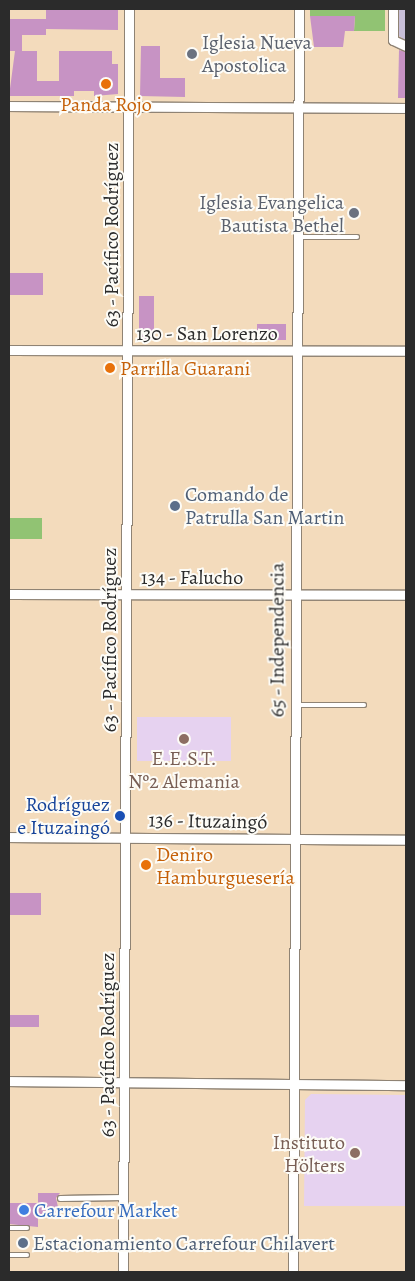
<!DOCTYPE html>
<html>
<head>
<meta charset="utf-8">
<style>
  body { margin:0 }
  #map { position:relative; width:415px; height:1281px; overflow:hidden; background:#f3dbbc; font-family:Alegreya,serif }
  div>[style] { position:absolute }
  .built>* { inset:0; background:#e6d2f0; transform-origin:0 0 }
  .industrial>* { inset:0; background:#c8bfd8 }
  .green>* { inset:0; background:#91c373; transform-origin:0 0 }
  .building>* { inset:0; background:#c793c4; transform-origin:0 0 }
  .roads { filter:drop-shadow(1px 0 #8f8374) drop-shadow(-1px 0 #8f8374) drop-shadow(0 1px #8f8374) drop-shadow(0 -1px #8f8374) }
  .service>* { height:4.5px; margin:-2.25px; padding:0 2.25px; transform-origin:2.25px; border-radius:2.25px; background:#fff }
  .minor>* { height:9px; margin:-4.5px; padding:0 4.5px; transform-origin:4.5px; border-radius:4.5px; background:#fff }
  .dots>* { width:14px; height:14px; translate:-50% -50%; box-sizing:border-box; border:2px solid #fdfcf7; border-radius:50% }
  span { translate:-50% -50%; white-space:nowrap; text-align:center; line-height:1.15; -webkit-text-stroke:4px #fdfcf7; paint-order:stroke }
  .worship-label { font-size:20px; color:#5b616d }
  .left { translate:0 -50%; text-align:left }
  .right { translate:-100% -50%; text-align:right }
  .food-label { font-size:20px; color:#c56008 }
  .street-label { font-size:20px; color:#2b2b2b }
  .service-label { font-size:20px; color:#4e5e75 }
  .education-label { font-size:20px; color:#785e54 }
  .transit-label { font-size:20px; color:#164399 }
  .shop-label { font-size:20px; color:#366cbe }
  .frame { position:absolute; inset:0; border:10px solid #2b2b2b; pointer-events:none }
</style>
</head>
<body>
<div id="map">
  <div class="built">
    <i style="left:137px;top:717px;width:94px;height:44px"></i>
    <i style="clip-path:polygon(311px 1094px,406px 1095px,406px 1206px,304px 1206px,305px 1100px)"></i>
  </div>
  <div class="industrial">
    <i style="clip-path:polygon(399px 9px,406px 9px,406px 41px,399px 36px)"></i>
  </div>
  <div class="green">
    <i style="clip-path:polygon(310px 9px,385px 9px,385px 31px,354px 31px,355px 16px,310px 16px)"></i>
    <i style="left:9px;top:518px;width:33px;height:21px"></i>
  </div>
  <div class="building">
    <i style="clip-path:polygon(46px 9px,118px 9px,118px 30px,46px 29px,46px 35px,22px 35px,22px 51px,9px 51px,9px 19px,46px 19px)"></i>
    <i style="clip-path:polygon(310px 16px,355px 16px,354px 31px,345px 31px,343px 47px,314px 47px)"></i>
    <i style="clip-path:polygon(141px 46px,160px 46px,160px 78px,185px 78px,185px 97px,140px 96px)"></i>
    <i style="clip-path:polygon(399px 50px,406px 52px,406px 98px,398px 98px)"></i>
    <i style="clip-path:polygon(15px 51px,37px 51px,37px 81px,59px 81px,59px 51px,112px 51px,112px 64px,118px 64px,118px 94px,94px 96px,94px 91px,74px 91px,74px 96px,9px 96px)"></i>
    <i style="left:9px;top:273px;width:34px;height:22px"></i>
    <i style="left:139px;top:296px;width:15px;height:44px"></i>
    <i style="left:286px;top:324px;width:16px;height:29px;rotate:90deg"></i>
    <i style="left:9px;top:893px;width:32px;height:22px"></i>
    <i style="left:9px;top:1015px;width:30px;height:12px"></i>
    <i style="clip-path:polygon(38px 1193px,60px 1193px,56px 1198px,60px 1216px,38px 1216px,38px 1227px,9px 1224px,9px 1203px,38px 1203px)"></i>
  </div>
  <div class="roads">
    <div class="service">
      <i style="left:297px;top:237px;width:60px"></i>
      <i style="left:295px;top:705px;width:69px"></i>
      <i style="left:60px;top:1198px;width:63px;rotate:-0.9deg"></i>
      <i style="left:9px;top:1228px;width:18px"></i>
      <i style="left:9px;top:1255px;width:18px"></i>
    </div>
    <div class="minor">
      <i style="left:393px;top:9px;width:31px;rotate:90deg"></i>
      <i style="left:393px;top:40px;width:14px;rotate:25deg"></i>
      <i style="left:9px;top:106px;width:397px;rotate:0.3deg"></i>
      <i style="left:9px;top:350px;width:397px;rotate:0.1deg"></i>
      <i style="left:9px;top:594px;width:397px;rotate:0.1deg"></i>
      <i style="left:9px;top:837px;width:397px;rotate:0.4deg"></i>
      <i style="left:9px;top:1081px;width:397px;rotate:0.6deg"></i>
      <i style="left:123px;top:1272px;width:1263px;rotate:-89.73deg"></i>
      <i style="left:293px;top:1272px;width:1263px;rotate:-89.73deg"></i>
    </div>
  </div>
  <div class="dots">
    <i style="left:192px;top:54px;background:#6b7280"></i>
    <i style="left:106px;top:84px;background:#e8710a"></i>
    <i style="left:354px;top:213px;background:#6b7280"></i>
    <i style="left:110px;top:368px;background:#e8710a"></i>
    <i style="left:175px;top:506px;background:#5c6f8a"></i>
    <i style="left:184px;top:739px;background:#8d6e63"></i>
    <i style="left:120px;top:816px;background:#1a4fb4"></i>
    <i style="left:146px;top:865px;background:#e8710a"></i>
    <i style="left:355px;top:1153px;background:#8d6e63"></i>
    <i style="left:24px;top:1210px;background:#3f7fe0"></i>
    <i style="left:23px;top:1243px;background:#5c6f8a"></i>
  </div>
  <div class="worship-label">
    <span class="left" style="left:202px;top:54px">Iglesia Nueva<br>Apostolica</span>
    <span class="right" style="left:344px;top:214px">Iglesia Evangelica<br>Bautista Bethel</span>
  </div>
  <div class="food-label">
    <span style="left:106px;top:104px">Panda Rojo</span>
    <span class="left" style="left:120px;top:368px">Parrilla Guarani</span>
    <span class="left" style="left:156px;top:866px">Deniro<br>Hamburguesería</span>
  </div>
  <div class="street-label">
    <span style="left:111px;top:235px;rotate:-90deg">63 - Pacífico Rodríguez</span>
    <span style="left:207px;top:333px">130 - San Lorenzo</span>
    <span style="left:192px;top:577px">134 - Falucho</span>
    <span style="left:109px;top:640px;rotate:-90deg">63 - Pacífico Rodríguez</span>
    <span style="left:277px;top:640px;rotate:-90deg">65 - Independencia</span>
    <span style="left:208px;top:821px;rotate:1deg">136 - Ituzaingó</span>
    <span style="left:107px;top:1045px;rotate:-90deg">63 - Pacífico Rodríguez</span>
  </div>
  <div class="service-label">
    <span class="left" style="left:185px;top:506px">Comando de<br>Patrulla San Martin</span>
    <span class="left" style="left:33px;top:1243px">Estacionamiento Carrefour Chilavert</span>
  </div>
  <div class="education-label">
    <span style="left:184px;top:770px">E.E.S.T.<br>Nº2 Alemania</span>
    <span class="right" style="left:345px;top:1154px">Instituto<br>Hölters</span>
  </div>
  <div class="transit-label">
    <span class="right" style="left:110px;top:816px">Rodríguez<br>e Ituzaingó</span>
  </div>
  <div class="shop-label">
    <span class="left" style="left:34px;top:1210px">Carrefour Market</span>
  </div>
  <div class="frame"></div>
</div>
</body>
</html>
